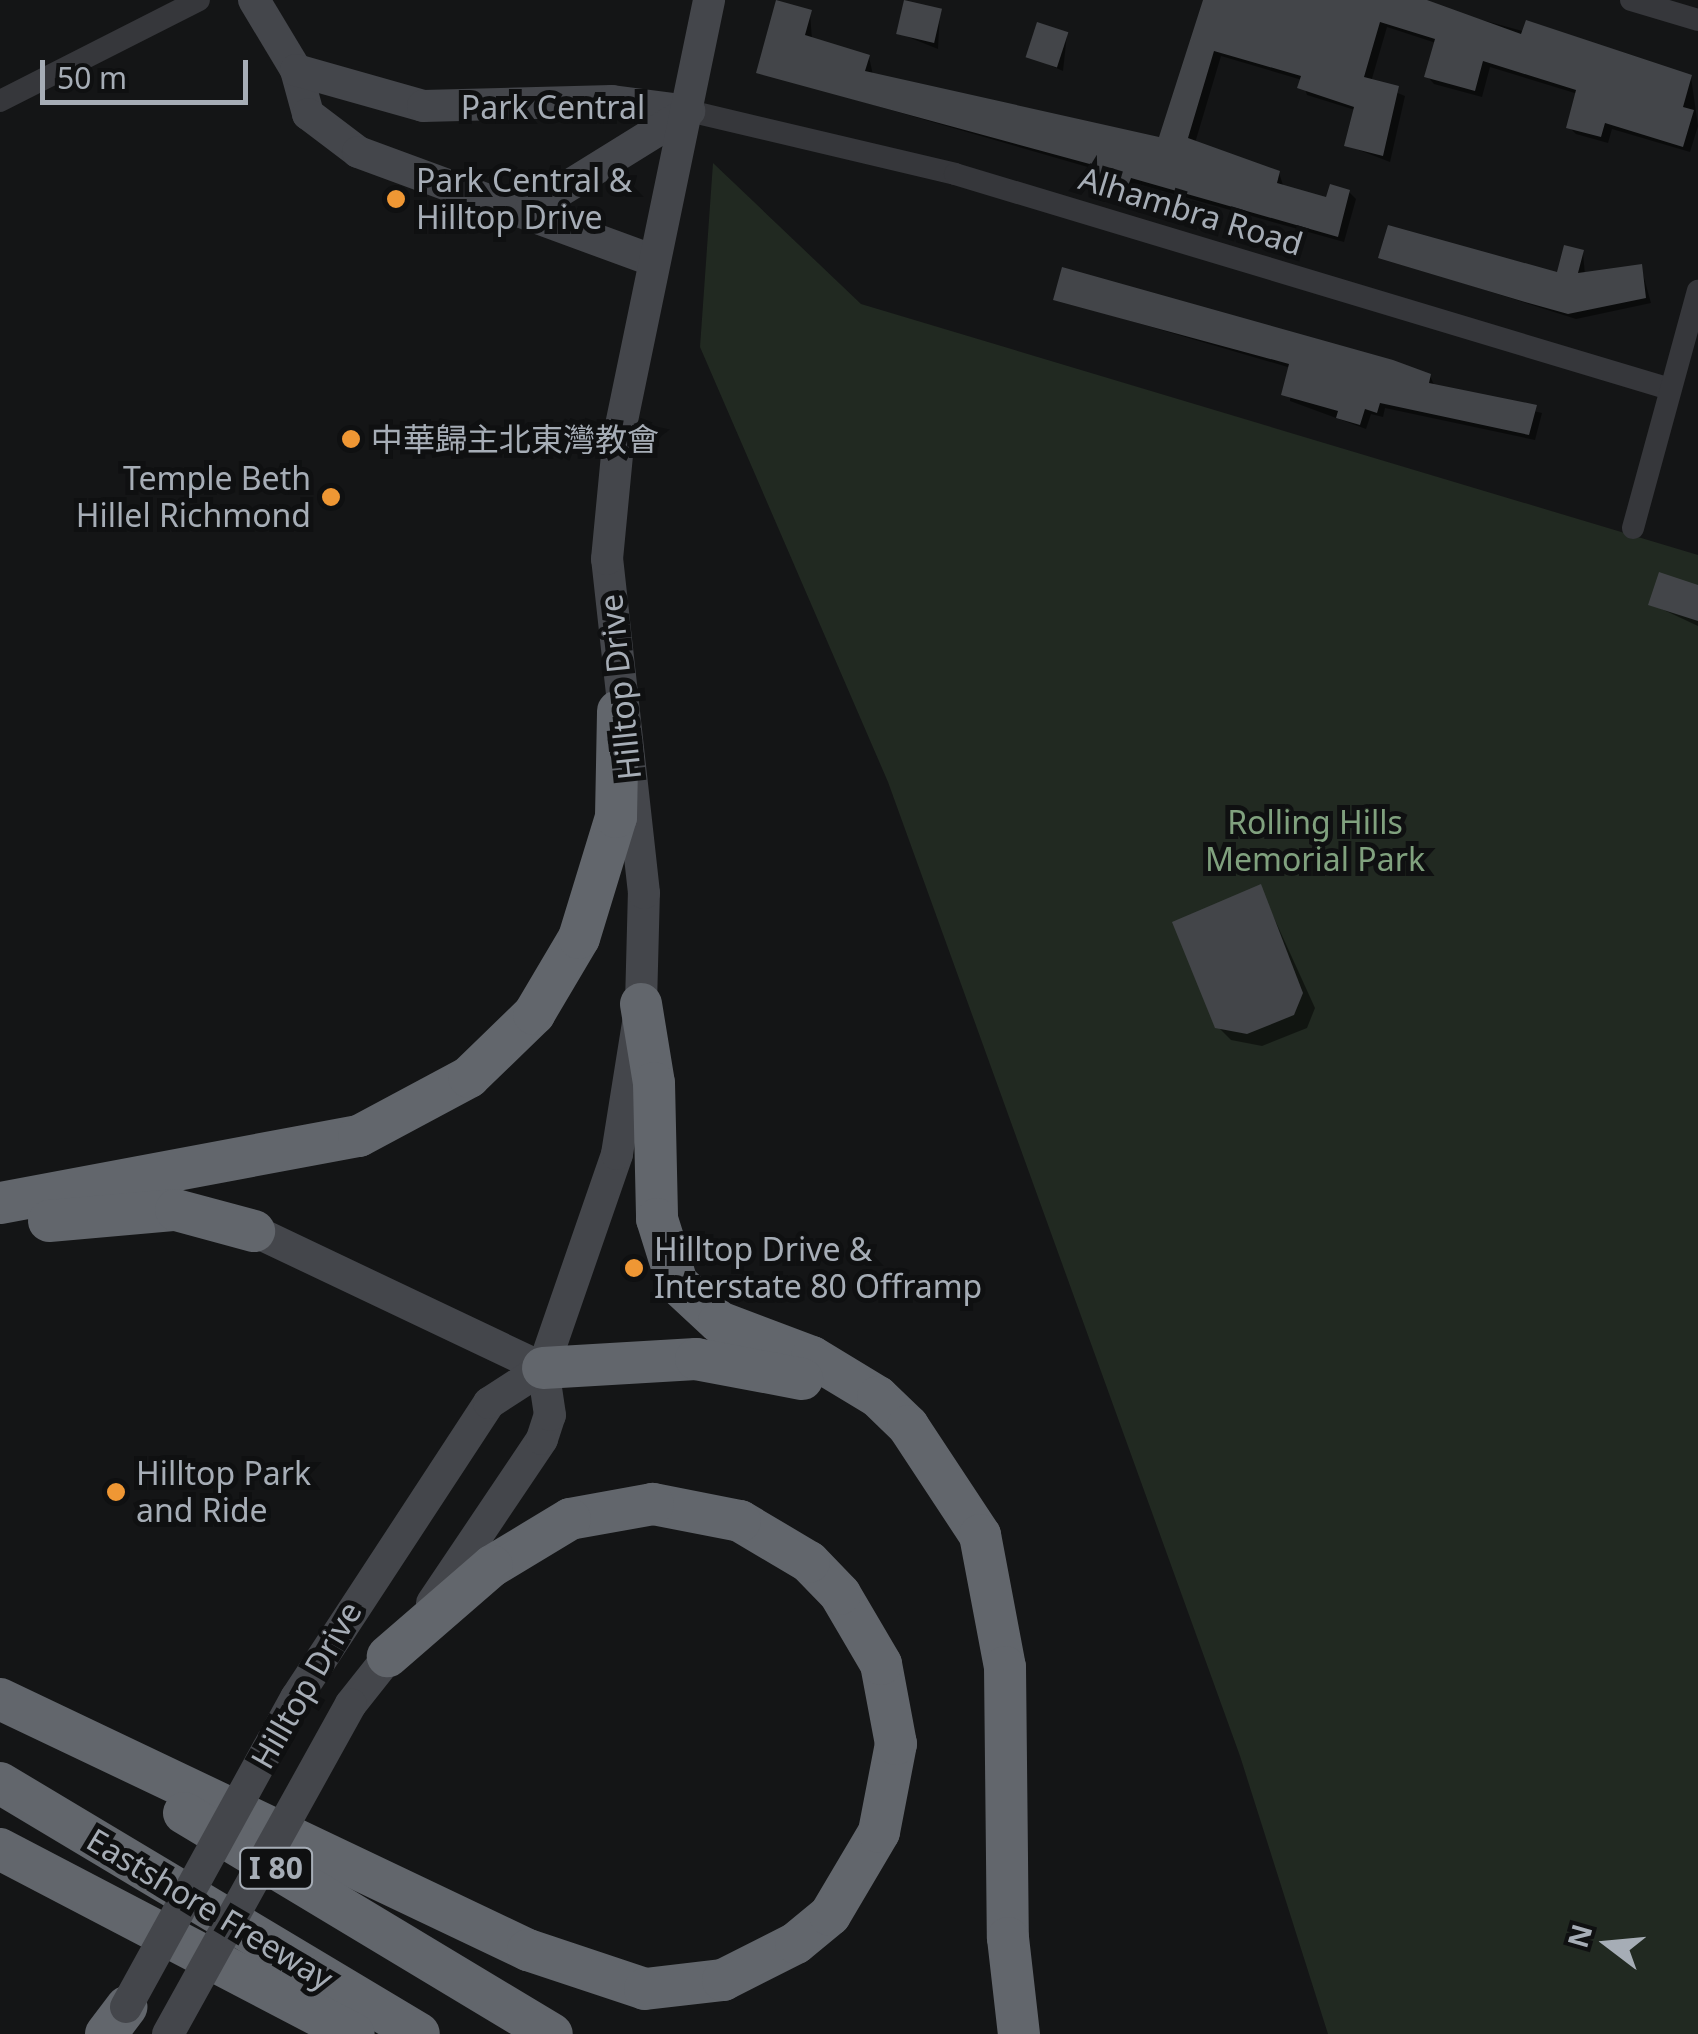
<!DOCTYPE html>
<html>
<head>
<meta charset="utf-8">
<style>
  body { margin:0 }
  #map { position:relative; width:1698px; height:2034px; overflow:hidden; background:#141516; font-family:"Noto Sans","Noto Sans SC",sans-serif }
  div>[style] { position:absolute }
  .green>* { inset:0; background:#212921 }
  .shadow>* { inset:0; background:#0007 }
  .building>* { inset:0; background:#434549; transform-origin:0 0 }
  .street>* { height:22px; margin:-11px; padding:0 11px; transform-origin:11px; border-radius:11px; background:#36373b }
  .secondary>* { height:32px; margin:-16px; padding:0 16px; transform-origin:16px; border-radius:16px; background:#44464b }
  .highway>* { height:42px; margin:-21px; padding:0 21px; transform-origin:21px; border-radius:21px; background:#62666c }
  .secondary-bridge>* { height:32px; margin:-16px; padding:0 16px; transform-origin:16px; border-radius:16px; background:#44464b }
  .dots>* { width:28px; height:28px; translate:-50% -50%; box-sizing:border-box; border:5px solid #0f1011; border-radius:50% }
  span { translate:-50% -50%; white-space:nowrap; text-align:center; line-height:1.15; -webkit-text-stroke:10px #0f1011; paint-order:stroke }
  .shield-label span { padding:2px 8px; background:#0f1011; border:2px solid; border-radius:8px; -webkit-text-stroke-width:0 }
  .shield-label { font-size:30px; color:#a6adb6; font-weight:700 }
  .street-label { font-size:32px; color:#a6adb6 }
  .poi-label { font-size:32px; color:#a6adb6 }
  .left { translate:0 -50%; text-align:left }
  .right { translate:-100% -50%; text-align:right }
  .park-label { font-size:32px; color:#80a17e }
  .north { position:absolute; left:1558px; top:1894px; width:100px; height:100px; -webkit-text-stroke:8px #0f1011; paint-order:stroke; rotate:286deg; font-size:28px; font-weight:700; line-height:40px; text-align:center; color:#a6adb6 }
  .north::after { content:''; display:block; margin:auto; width:35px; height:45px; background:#a6adb6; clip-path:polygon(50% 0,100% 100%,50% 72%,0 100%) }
  .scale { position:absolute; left:40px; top:60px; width:208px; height:45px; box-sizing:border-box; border:5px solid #a6adb6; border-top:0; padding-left:12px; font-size:30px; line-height:35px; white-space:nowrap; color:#a6adb6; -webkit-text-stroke:8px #0f1011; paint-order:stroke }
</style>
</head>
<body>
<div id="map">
  <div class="green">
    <i style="clip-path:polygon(713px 163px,861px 304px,1698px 555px,1698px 2034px,1328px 2034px,1240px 1756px,888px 782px,700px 347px)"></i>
  </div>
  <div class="shadow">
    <i style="clip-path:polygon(1205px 0,1409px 0,1691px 77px,1698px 126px,1690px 152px,1612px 129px,1608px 143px,1576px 134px,1569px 127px,1578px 94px,1490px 67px,1482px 97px,1434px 84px,1427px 76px,1436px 43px,1387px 27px,1371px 82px,1405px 96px,1390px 162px,1346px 145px,1355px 110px,1307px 95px,1302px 80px,1221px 56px,1195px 143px,1279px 173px,1284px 188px,1328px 200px,1349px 192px,1356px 199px,1344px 242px,1138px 184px,1135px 192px,1104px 182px,1098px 170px,759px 72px,810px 12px,812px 40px,869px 57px,873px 75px,1160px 140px)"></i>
    <i style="clip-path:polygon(940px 11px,938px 49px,898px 33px)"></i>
    <i style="clip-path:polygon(1067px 34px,1063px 71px,1029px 56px)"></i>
    <i style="clip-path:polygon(1583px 253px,1585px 275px,1641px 267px,1651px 303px,1576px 319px,1381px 257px,1558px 275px)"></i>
    <i style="clip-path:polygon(1056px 299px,1430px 376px,1435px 387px,1542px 413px,1535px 440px,1385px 408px,1383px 417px,1371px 414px,1366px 429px,1290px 401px,1291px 368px)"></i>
    <i style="clip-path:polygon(1698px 587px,1698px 626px,1651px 604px)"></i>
    <i style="clip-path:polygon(1260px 887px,1315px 1008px,1307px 1028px,1262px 1046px,1231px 1040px,1217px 1026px)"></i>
  </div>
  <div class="building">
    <i style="clip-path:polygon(776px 0,812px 10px,805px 35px,870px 55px,865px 71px,1159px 137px,1203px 0,1427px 0,1521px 34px,1526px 20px,1692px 75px,1683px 107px,1694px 110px,1683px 147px,1605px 123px,1601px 137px,1566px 128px,1576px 90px,1483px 61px,1475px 91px,1424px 77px,1435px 39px,1380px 22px,1364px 77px,1399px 86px,1383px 156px,1344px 146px,1354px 107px,1297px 88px,1301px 76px,1214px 51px,1188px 138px,1280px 171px,1277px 183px,1326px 197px,1330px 184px,1350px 190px,1338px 237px,1131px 178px,1128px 186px,1094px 176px,1097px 166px,756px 73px)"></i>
    <i style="left:904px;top:0;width:39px;height:35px;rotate:13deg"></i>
    <i style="left:1037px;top:22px;width:33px;height:37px;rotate:18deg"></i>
    <i style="clip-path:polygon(1388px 225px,1557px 272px,1564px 245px,1584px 250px,1578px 273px,1642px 264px,1646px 298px,1568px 314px,1525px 302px,1378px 258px)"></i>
    <i style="clip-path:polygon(1062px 267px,1393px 360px,1431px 374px,1429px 383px,1537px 405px,1529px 435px,1380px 403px,1377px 413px,1365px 409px,1360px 425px,1336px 418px,1338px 411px,1281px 395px,1289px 364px,1053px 300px)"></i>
    <i style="clip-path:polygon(1659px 572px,1698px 585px,1698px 621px,1648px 605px)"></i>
    <i style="clip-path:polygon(1261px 884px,1303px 993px,1294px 1015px,1247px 1034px,1215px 1028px,1172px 922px)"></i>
  </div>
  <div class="street">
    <i style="left:1631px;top:0;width:70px;rotate:16.6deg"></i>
    <i style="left:0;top:101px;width:223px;rotate:-26.9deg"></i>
    <i style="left:689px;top:111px;width:273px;rotate:13.3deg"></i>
    <i style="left:955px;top:174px;width:747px;rotate:16.74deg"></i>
    <i style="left:1633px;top:528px;width:246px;rotate:-74.7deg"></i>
  </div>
  <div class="secondary">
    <i style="left:254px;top:0;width:82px;rotate:59deg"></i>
    <i style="left:296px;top:70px;width:46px;rotate:74.7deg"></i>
    <i style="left:308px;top:114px;width:63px;rotate:37.2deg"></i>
    <i style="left:358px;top:152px;width:313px;rotate:20.2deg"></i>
    <i style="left:296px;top:70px;width:132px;rotate:15.8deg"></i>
    <i style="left:423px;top:106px;width:189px;rotate:-1.5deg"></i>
    <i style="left:612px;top:101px;width:78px;rotate:7.4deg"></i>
    <i style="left:531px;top:209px;width:186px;rotate:-31.8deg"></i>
    <i style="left:254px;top:1231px;width:320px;rotate:25.4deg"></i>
    <i style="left:432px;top:1603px;width:197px;rotate:-56.1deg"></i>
    <i style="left:542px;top:1439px;width:25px;rotate:-72deg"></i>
    <i style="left:550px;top:1415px;width:48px;rotate:-98.5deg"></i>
    <i style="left:296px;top:1698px;width:353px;rotate:-56.8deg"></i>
    <i style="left:489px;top:1403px;width:64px;rotate:-32.9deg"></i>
    <i style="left:543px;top:1368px;width:226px;rotate:-70.9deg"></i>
    <i style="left:617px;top:1154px;width:152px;rotate:-80.9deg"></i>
    <i style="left:641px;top:1004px;width:111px;rotate:-88.5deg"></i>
    <i style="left:644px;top:893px;width:336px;rotate:-96.3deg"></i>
    <i style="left:607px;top:559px;width:125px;rotate:-84.5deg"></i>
    <i style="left:619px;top:435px;width:444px;rotate:-78.3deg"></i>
    <i style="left:351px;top:1704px;width:80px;rotate:-51.6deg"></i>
  </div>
  <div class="highway">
    <i style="left:641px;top:1004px;width:80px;rotate:80.7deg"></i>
    <i style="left:654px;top:1083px;width:136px;rotate:88.7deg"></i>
    <i style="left:657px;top:1219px;width:67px;rotate:72.6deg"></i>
    <i style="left:677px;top:1283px;width:57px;rotate:42.9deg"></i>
    <i style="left:719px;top:1322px;width:99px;rotate:20.6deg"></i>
    <i style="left:812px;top:1357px;width:77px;rotate:31.2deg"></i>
    <i style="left:878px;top:1397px;width:42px;rotate:44deg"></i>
    <i style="left:908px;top:1426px;width:131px;rotate:56.6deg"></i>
    <i style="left:980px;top:1535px;width:134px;rotate:79.3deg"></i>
    <i style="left:1005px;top:1667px;width:271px;rotate:89.4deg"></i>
    <i style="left:1008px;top:1938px;width:97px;rotate:83.5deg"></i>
    <i style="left:0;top:1203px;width:365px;rotate:-10.6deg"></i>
    <i style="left:359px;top:1136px;width:125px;rotate:-28.2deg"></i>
    <i style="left:469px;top:1077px;width:91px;rotate:-44.1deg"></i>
    <i style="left:534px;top:1014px;width:88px;rotate:-59.4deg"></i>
    <i style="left:579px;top:938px;width:127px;rotate:-73deg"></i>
    <i style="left:616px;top:817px;width:106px;rotate:-88.9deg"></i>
    <i style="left:49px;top:1221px;width:127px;rotate:-5deg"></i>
    <i style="left:176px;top:1210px;width:81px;rotate:15.1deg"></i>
    <i style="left:543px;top:1368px;width:153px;rotate:-3.4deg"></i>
    <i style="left:696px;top:1359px;width:108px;rotate:10.7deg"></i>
    <i style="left:0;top:1699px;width:585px;rotate:25.43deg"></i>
    <i style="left:528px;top:1950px;width:123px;rotate:18.4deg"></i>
    <i style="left:645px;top:1989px;width:79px;rotate:-6.6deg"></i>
    <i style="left:723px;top:1980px;width:82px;rotate:-26.9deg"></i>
    <i style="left:796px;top:1943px;width:44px;rotate:-39.5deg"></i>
    <i style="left:830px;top:1915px;width:96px;rotate:-59.4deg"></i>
    <i style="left:879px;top:1832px;width:90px;rotate:-79.1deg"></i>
    <i style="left:896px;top:1744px;width:81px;rotate:-100.6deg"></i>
    <i style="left:881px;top:1664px;width:81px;rotate:-120.4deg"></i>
    <i style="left:840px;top:1594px;width:45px;rotate:-134.1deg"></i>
    <i style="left:809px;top:1562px;width:80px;rotate:-149.3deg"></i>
    <i style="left:740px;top:1521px;width:89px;rotate:-168.9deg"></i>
    <i style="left:653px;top:1504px;width:84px;rotate:169.8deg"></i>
    <i style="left:570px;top:1519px;width:91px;rotate:148.9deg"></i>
    <i style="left:492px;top:1566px;width:138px;rotate:139.1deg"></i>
    <i style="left:0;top:1783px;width:488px;rotate:30.9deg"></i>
    <i style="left:184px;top:1813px;width:429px;rotate:31deg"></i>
    <i style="left:0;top:1849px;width:399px;rotate:27.6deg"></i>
    <i style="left:106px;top:2034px;width:34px;rotate:-53deg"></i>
  </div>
  <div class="secondary-bridge">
    <i style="left:126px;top:2007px;width:353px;rotate:-61.2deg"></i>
    <i style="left:168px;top:2034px;width:377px;rotate:-61deg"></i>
  </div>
  <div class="dots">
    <i style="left:396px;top:199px;background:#ef9734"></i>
    <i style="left:351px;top:439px;background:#ef9734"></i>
    <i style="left:331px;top:497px;background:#ef9734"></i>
    <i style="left:634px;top:1268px;background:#ef9734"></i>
    <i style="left:116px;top:1492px;background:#ef9734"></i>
  </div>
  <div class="shield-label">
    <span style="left:276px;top:1868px">I 80</span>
  </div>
  <div class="street-label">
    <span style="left:553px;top:107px">Park Central</span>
    <span style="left:1191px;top:211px;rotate:17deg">Alhambra Road</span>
    <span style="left:620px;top:687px;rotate:-96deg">Hilltop Drive</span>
    <span style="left:306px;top:1685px;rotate:-60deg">Hilltop Drive</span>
    <span style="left:210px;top:1909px;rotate:31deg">Eastshore Freeway</span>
  </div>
  <div class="poi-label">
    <span class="left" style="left:416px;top:199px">Park Central &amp;<br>Hilltop Drive</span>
    <span class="left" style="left:371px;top:439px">中華歸主北東灣教會</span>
    <span class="right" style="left:311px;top:497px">Temple Beth<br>Hillel Richmond</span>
    <span class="left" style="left:654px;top:1268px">Hilltop Drive &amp;<br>Interstate 80 Offramp</span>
    <span class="left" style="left:136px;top:1492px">Hilltop Park<br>and Ride</span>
  </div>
  <div class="park-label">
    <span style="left:1315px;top:841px">Rolling Hills<br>Memorial Park</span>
  </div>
  <div class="north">N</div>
  <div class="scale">50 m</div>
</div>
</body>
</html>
